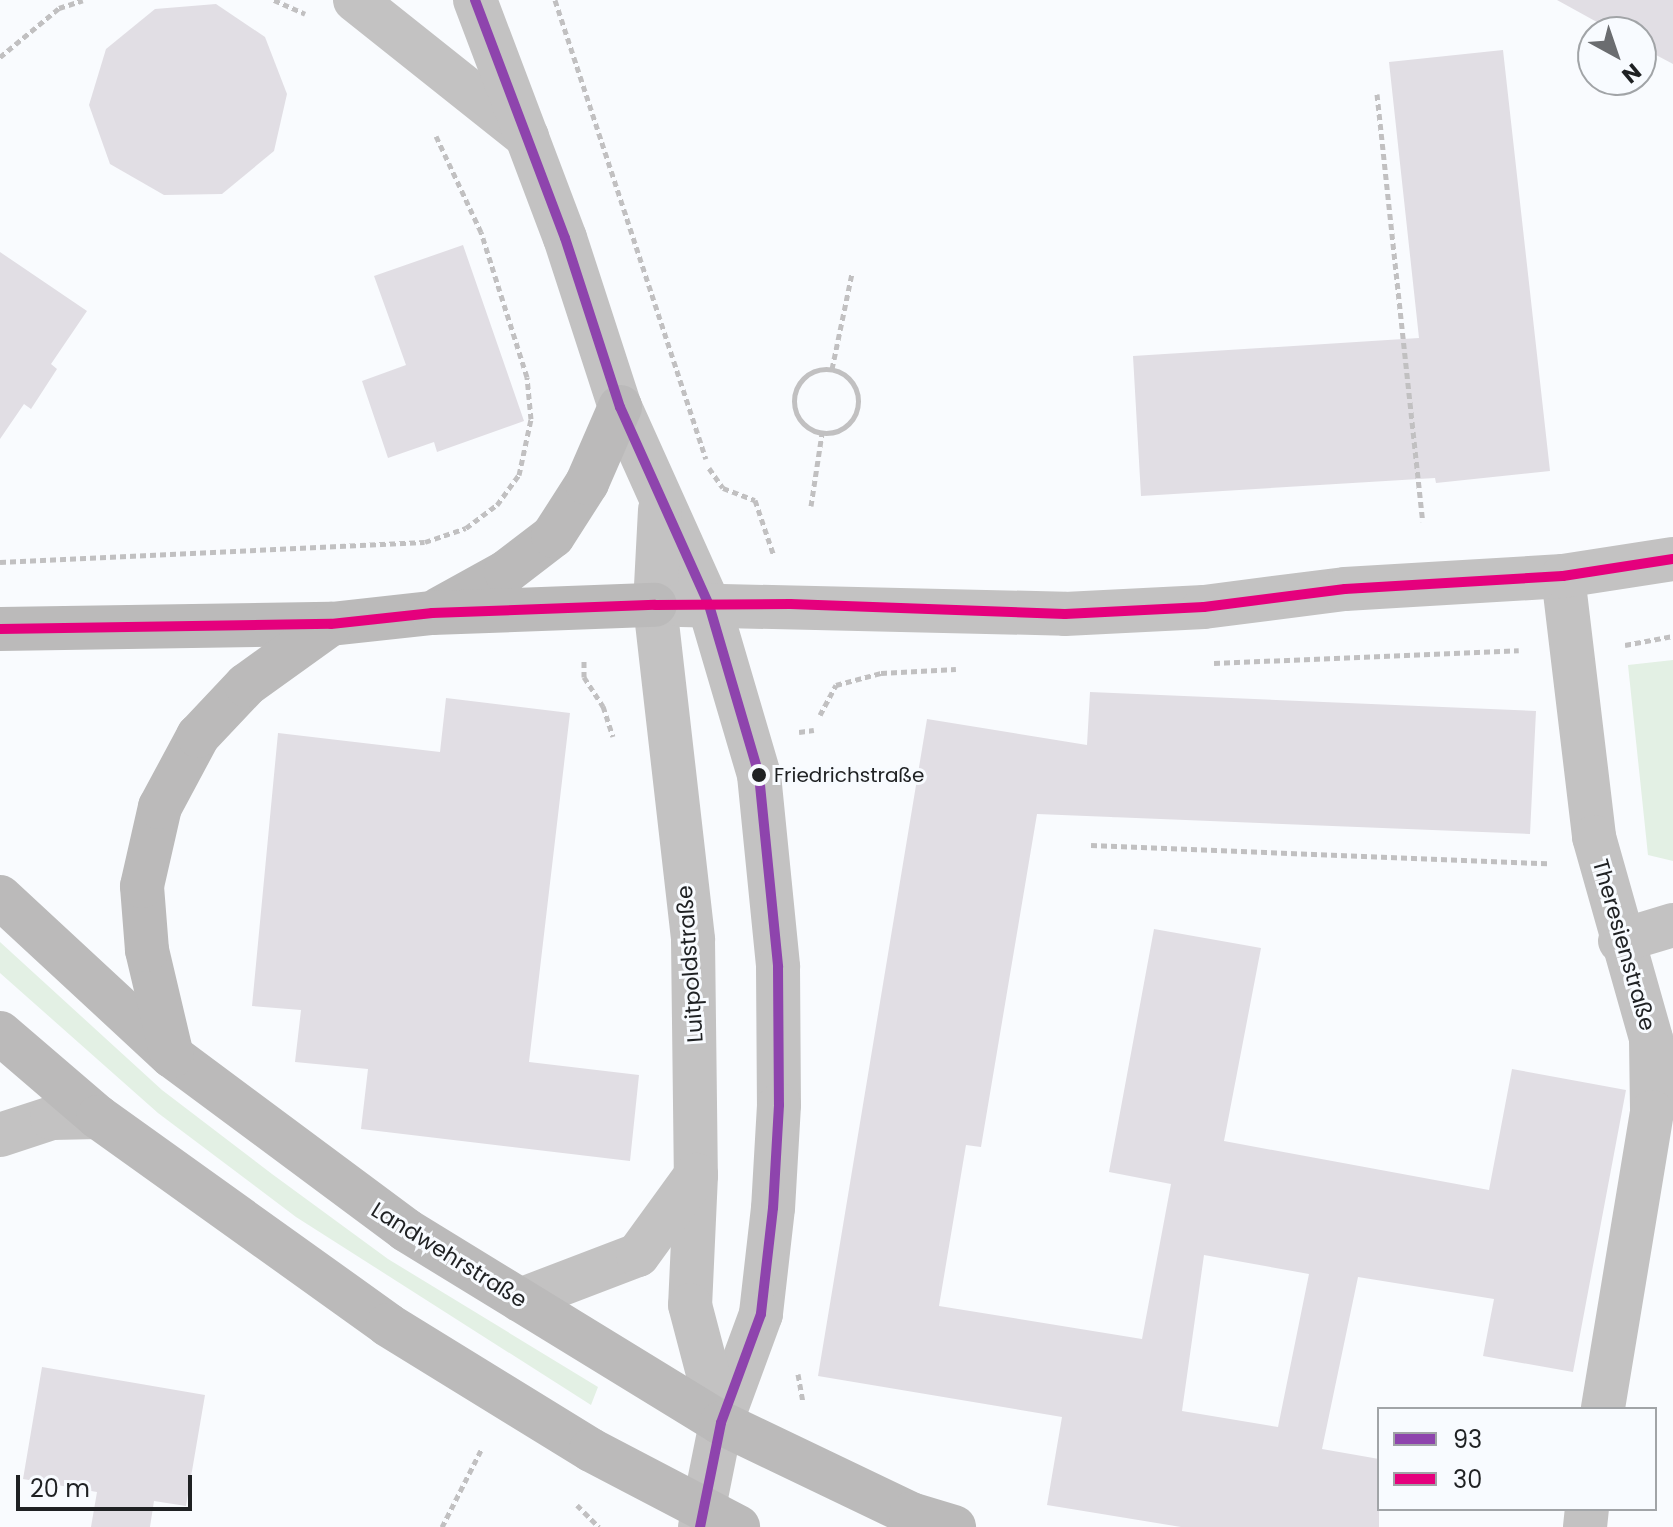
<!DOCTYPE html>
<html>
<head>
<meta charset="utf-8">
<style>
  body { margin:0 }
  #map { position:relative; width:1673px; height:1527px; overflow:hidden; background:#f9fbfe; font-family:Poppins,sans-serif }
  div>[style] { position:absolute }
  .green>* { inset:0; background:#e3f0e4 }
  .building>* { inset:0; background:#e1dee4 }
  .path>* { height:5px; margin-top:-2.5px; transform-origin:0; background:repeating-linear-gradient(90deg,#c1c0c1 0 6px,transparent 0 10px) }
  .path>.ring { margin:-2.5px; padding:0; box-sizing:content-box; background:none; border:5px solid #c1c0c1; border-radius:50% }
  .minor>* { height:44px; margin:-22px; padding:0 22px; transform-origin:22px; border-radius:22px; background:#c3c2c2 }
  .major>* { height:44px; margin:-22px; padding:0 22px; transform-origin:22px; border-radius:22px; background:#bbbaba }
  .bus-1>* { height:10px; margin:-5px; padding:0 5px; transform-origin:5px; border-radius:5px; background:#8e44ad }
  .bus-2>* { height:10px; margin:-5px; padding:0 5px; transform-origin:5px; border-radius:5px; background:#e5007d }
  .dots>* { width:22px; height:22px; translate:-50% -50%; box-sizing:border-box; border:4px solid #f8fbff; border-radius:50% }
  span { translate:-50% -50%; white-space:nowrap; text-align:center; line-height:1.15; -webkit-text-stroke:6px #f8fbff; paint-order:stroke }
  .bus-label { font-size:20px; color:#1f2123 }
  .left { translate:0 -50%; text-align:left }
  .street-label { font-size:22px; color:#1f2123 }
  .legend { position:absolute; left:1377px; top:1407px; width:280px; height:104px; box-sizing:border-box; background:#f8fbff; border:2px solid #a1a4a7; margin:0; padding:10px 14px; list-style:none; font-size:24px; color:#1f2123 }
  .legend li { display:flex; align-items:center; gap:16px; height:40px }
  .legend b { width:40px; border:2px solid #a1a4a7 }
  .north { position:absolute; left:1577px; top:16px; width:80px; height:80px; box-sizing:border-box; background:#f8fbff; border:2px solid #a1a4a7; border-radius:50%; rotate:140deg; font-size:22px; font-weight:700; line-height:32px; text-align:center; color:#1f2123 }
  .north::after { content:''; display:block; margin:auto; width:28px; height:36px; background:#6b6d70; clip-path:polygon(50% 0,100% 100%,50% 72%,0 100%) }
  .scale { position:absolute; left:16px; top:1475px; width:176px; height:36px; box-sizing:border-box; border:4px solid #1f2123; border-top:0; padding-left:10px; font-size:24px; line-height:28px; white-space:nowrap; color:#1f2123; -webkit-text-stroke:6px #f8fbff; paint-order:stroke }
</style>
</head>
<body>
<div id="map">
  <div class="green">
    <i style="clip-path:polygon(1673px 660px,1673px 861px,1648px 855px,1628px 665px)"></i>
    <i style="clip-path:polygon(0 942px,162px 1090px,272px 1174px,388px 1259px,598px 1387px,591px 1405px,296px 1217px,158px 1113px,0 973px)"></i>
  </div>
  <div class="building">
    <i style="clip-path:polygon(1557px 0,1673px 0,1673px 64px,1641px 47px,1641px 32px,1615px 32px)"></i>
    <i style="clip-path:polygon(216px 4px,265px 37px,287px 94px,274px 151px,222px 194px,164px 195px,110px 164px,89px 105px,106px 49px,155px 9px)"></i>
    <i style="clip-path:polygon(1503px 50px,1550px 471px,1436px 483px,1435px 478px,1141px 496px,1133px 356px,1419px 338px,1389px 62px)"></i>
    <i style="clip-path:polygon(463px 245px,524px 421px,437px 452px,434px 442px,388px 458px,362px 381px,406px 365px,374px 276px)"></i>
    <i style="clip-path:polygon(0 252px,87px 311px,51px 364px,57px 369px,31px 409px,24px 404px,0 439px)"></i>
    <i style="clip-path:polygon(evenodd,1090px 692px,1536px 711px,1530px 834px,1037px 814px,981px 1147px,966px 1145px,939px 1306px,1142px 1339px,1171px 1184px,1109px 1172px,1154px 929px,1261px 948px,1224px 1141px,1489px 1190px,1512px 1069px,1626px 1090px,1573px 1372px,1483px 1356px,1494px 1299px,1358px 1277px,1322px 1449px,1379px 1459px,1379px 1527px,1181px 1527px,1047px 1505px,1062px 1417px,818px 1376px,927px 719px,1087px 745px,1090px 692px,1204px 1255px,1309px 1274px,1278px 1427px,1182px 1411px,1204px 1255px)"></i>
    <i style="clip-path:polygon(446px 698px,570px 713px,529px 1062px,639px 1075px,630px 1161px,361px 1129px,368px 1069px,295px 1062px,301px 1010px,252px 1006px,278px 733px,440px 752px)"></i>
    <i style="clip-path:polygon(42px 1367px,205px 1395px,186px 1506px,154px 1501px,150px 1527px,91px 1527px,97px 1492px,23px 1479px)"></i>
  </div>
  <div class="path">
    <i style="left:274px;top:0;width:34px;rotate:24deg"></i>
    <i style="left:555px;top:0;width:483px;rotate:71.8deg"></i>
    <i style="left:0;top:57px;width:77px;rotate:-39.7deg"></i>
    <i style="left:59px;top:8px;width:25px;rotate:-18deg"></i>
    <i style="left:1377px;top:94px;width:430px;rotate:83.9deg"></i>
    <i style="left:832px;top:369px;width:98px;rotate:-78.2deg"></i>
    <i class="ring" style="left:794px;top:369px;width:59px;height:59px"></i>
    <i style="left:709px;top:468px;width:24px;rotate:55deg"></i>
    <i style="left:723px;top:488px;width:34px;rotate:21deg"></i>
    <i style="left:755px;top:500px;width:59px;rotate:71.3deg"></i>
    <i style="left:811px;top:506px;width:74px;rotate:-81.4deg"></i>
    <i style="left:0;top:562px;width:425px;rotate:-2.7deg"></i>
    <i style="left:425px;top:542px;width:43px;rotate:-18.9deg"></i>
    <i style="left:466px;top:528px;width:39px;rotate:-37deg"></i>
    <i style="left:497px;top:505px;width:37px;rotate:-54deg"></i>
    <i style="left:519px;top:475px;width:57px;rotate:-77.9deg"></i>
    <i style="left:531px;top:419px;width:42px;rotate:-95.4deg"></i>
    <i style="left:527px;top:377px;width:152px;rotate:-107.6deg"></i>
    <i style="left:481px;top:232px;width:106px;rotate:-115.1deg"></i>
    <i style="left:1625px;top:645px;width:49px;rotate:-10.6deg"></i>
    <i style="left:584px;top:661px;width:16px;rotate:90deg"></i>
    <i style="left:584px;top:677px;width:35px;rotate:57deg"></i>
    <i style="left:603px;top:706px;width:32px;rotate:72deg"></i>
    <i style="left:1214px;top:663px;width:305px;rotate:-2.4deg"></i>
    <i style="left:820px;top:715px;width:34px;rotate:-62deg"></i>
    <i style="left:836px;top:685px;width:47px;rotate:-14.9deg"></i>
    <i style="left:881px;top:673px;width:75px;rotate:-3.1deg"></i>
    <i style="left:799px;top:732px;width:15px;rotate:-8deg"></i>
    <i style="left:1091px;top:845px;width:457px;rotate:2.3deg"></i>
    <i style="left:798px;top:1374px;width:29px;rotate:80deg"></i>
    <i style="left:577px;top:1505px;width:31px;rotate:45deg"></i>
    <i style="left:442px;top:1527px;width:89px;rotate:-63.1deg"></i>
  </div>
  <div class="minor">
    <i style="left:355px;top:0;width:220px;rotate:38.5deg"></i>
    <i style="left:475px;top:0;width:254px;rotate:69.3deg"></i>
    <i style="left:565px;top:238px;width:178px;rotate:72deg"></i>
    <i style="left:620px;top:407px;width:217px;rotate:65.8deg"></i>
    <i style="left:709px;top:605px;width:177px;rotate:73.6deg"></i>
    <i style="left:759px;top:775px;width:193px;rotate:84.3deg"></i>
    <i style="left:778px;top:967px;width:138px;rotate:89.6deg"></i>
    <i style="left:779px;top:1105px;width:103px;rotate:93.3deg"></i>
    <i style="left:773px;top:1208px;width:107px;rotate:96.5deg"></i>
    <i style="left:761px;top:1314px;width:116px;rotate:110.2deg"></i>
    <i style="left:721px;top:1423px;width:106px;rotate:101.4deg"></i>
    <i style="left:660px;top:510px;width:95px;rotate:93deg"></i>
    <i style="left:655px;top:605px;width:337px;rotate:83.5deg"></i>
    <i style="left:693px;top:940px;width:235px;rotate:89.3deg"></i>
    <i style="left:696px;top:1175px;width:130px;rotate:92.6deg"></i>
    <i style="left:690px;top:1305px;width:122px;rotate:75.3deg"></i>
    <i style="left:1563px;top:576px;width:263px;rotate:83.2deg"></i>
    <i style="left:1594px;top:837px;width:210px;rotate:74.2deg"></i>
    <i style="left:1651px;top:1039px;width:73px;rotate:89.2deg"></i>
    <i style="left:1652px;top:1112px;width:301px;rotate:99.4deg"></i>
    <i style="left:681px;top:605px;width:384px;rotate:1.3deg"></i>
    <i style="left:1065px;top:614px;width:139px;rotate:-2.9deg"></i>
    <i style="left:1204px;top:607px;width:142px;rotate:-7.3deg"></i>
    <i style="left:1345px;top:589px;width:218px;rotate:-3.4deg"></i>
    <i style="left:1563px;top:576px;width:111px;rotate:-8.8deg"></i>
    <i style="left:1620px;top:941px;width:55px;rotate:-16.8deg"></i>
    <i style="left:0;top:1135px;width:55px;rotate:-18.1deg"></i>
    <i style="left:52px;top:1118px;width:46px;rotate:-1.2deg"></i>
    <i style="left:520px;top:1300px;width:126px;rotate:-20.9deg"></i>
    <i style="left:638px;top:1255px;width:99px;rotate:-54.1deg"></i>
    <i style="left:1585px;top:1527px;width:18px;rotate:-84deg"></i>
  </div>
  <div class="major">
    <i style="left:439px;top:609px;width:77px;rotate:-28.9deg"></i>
    <i style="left:506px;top:572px;width:59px;rotate:-37.5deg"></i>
    <i style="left:553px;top:536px;width:63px;rotate:-57.3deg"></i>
    <i style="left:587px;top:483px;width:83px;rotate:-66.5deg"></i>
    <i style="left:0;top:629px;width:331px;rotate:-0.9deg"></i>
    <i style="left:331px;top:624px;width:102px;rotate:-6.2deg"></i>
    <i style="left:432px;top:613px;width:223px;rotate:-2.1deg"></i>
    <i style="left:0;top:897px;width:234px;rotate:42.8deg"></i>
    <i style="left:172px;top:1056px;width:292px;rotate:36.6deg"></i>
    <i style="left:406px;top:1230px;width:369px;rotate:31.5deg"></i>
    <i style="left:721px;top:1423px;width:211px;rotate:25.6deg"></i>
    <i style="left:911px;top:1514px;width:45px;rotate:16.8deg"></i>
    <i style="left:0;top:1033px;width:129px;rotate:40.6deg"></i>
    <i style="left:98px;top:1117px;width:357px;rotate:35.6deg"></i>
    <i style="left:388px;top:1325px;width:238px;rotate:31.6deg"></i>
    <i style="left:591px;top:1450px;width:166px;rotate:27.6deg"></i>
    <i style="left:172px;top:1056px;width:109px;rotate:-103.3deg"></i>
    <i style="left:147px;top:950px;width:64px;rotate:-94.5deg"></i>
    <i style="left:142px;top:886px;width:81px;rotate:-77.2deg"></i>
    <i style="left:160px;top:807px;width:81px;rotate:-61.8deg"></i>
    <i style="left:198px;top:736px;width:70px;rotate:-46.7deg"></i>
    <i style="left:246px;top:685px;width:105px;rotate:-35.7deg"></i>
  </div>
  <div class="bus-1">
    <i style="left:475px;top:0;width:254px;rotate:69.3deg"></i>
    <i style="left:565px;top:238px;width:178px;rotate:72deg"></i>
    <i style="left:620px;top:407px;width:217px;rotate:65.8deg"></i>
    <i style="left:709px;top:605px;width:177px;rotate:73.6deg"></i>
    <i style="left:759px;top:775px;width:193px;rotate:84.3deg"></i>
    <i style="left:778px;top:967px;width:138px;rotate:89.6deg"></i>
    <i style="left:779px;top:1105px;width:103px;rotate:93.3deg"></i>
    <i style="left:773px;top:1208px;width:107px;rotate:96.5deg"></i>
    <i style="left:761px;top:1314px;width:116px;rotate:110.2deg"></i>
    <i style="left:721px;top:1423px;width:106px;rotate:101.4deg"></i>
  </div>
  <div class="bus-2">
    <i style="left:0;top:629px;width:331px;rotate:-0.9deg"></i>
    <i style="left:331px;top:624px;width:102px;rotate:-6.2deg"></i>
    <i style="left:432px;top:613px;width:223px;rotate:-2.1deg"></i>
    <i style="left:655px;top:605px;width:135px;rotate:-0.4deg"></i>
    <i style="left:790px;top:604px;width:275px;rotate:2.1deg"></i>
    <i style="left:1065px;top:614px;width:139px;rotate:-2.9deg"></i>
    <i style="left:1204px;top:607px;width:142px;rotate:-7.3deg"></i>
    <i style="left:1345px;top:589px;width:218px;rotate:-3.4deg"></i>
    <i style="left:1563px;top:576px;width:111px;rotate:-8.8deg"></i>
  </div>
  <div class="dots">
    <i style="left:759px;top:775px;background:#1f2123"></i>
  </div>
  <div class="bus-label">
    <span class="left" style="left:774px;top:775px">Friedrichstraße</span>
  </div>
  <div class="street-label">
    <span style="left:1624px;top:945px;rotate:74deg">Theresienstraße</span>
    <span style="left:690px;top:964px;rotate:-94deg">Luitpoldstraße</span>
    <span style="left:449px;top:1255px;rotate:32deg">Landwehrstraße</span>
  </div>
  <ul class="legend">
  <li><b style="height:10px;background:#8e44ad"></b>93</li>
  <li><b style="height:10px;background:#e5007d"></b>30</li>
  </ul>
  <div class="north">N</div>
  <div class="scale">20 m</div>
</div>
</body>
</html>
